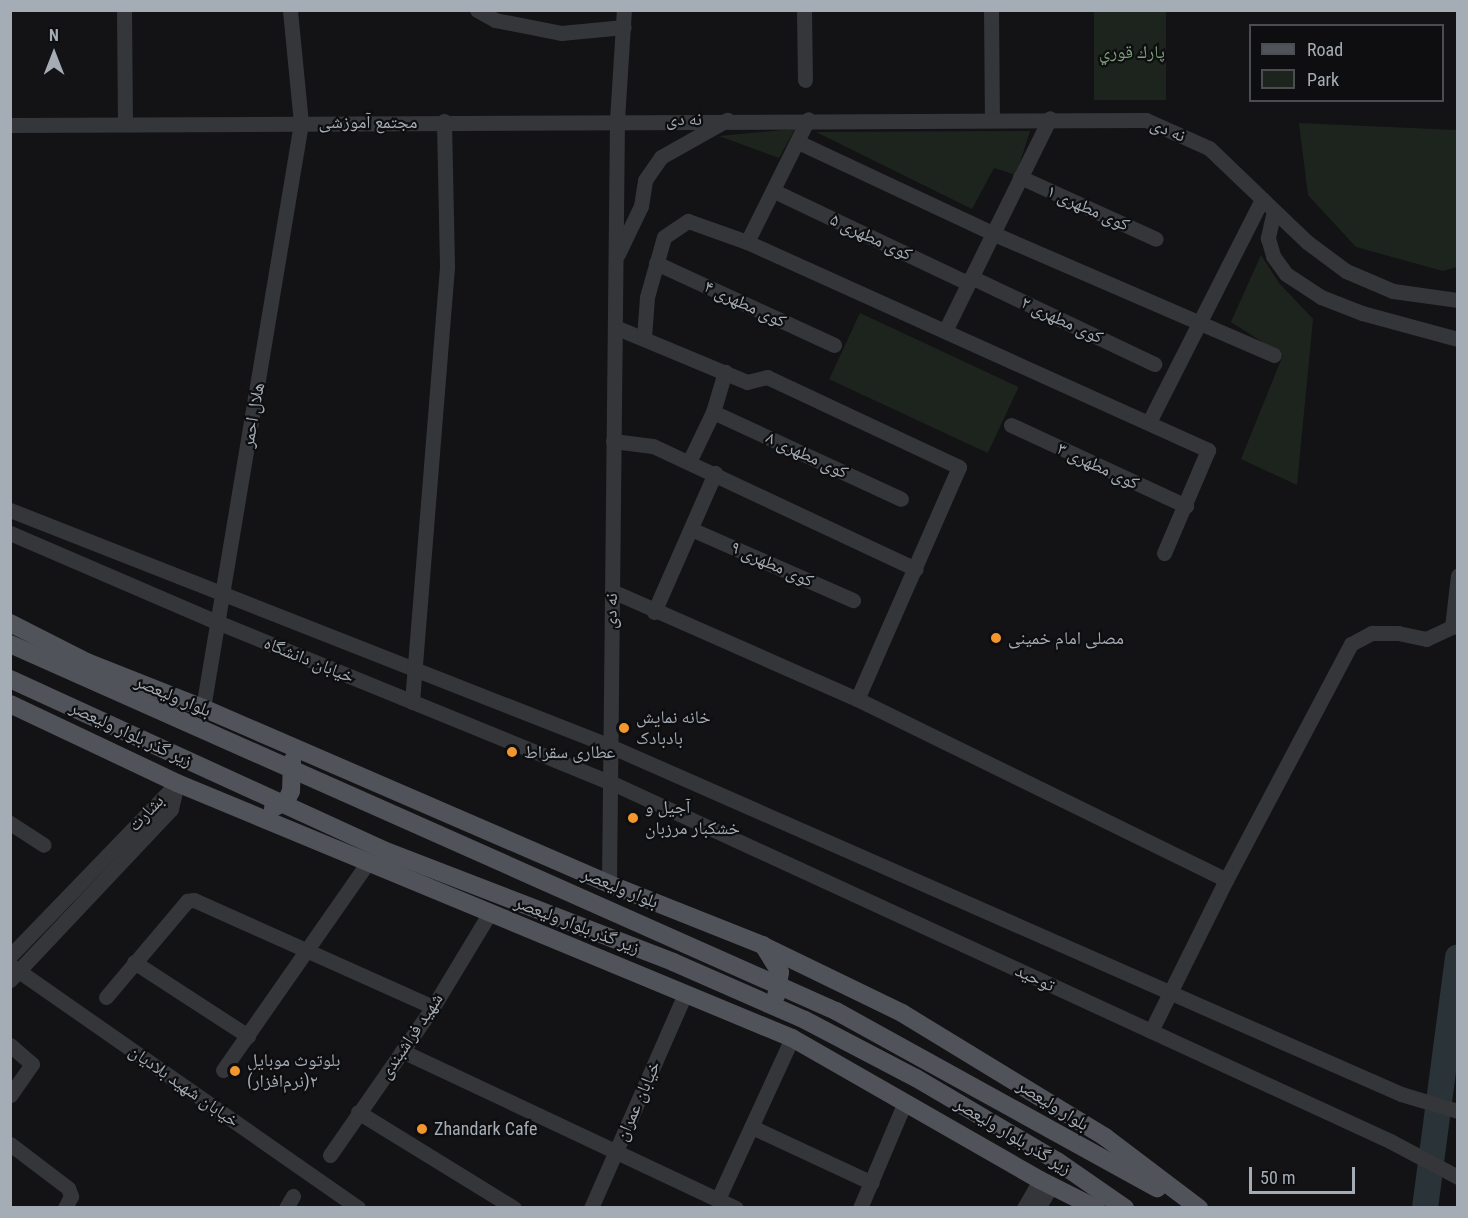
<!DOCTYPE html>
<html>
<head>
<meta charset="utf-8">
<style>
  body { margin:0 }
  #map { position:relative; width:1468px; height:1218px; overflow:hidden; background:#131315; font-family:"Roboto Condensed","Noto Naskh Arabic",sans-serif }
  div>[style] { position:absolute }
  .green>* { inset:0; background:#1d241d; transform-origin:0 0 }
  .river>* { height:26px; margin:-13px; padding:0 13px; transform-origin:13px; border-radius:13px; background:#293338 }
  .minor>* { height:15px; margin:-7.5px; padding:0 7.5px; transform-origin:7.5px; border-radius:7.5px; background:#34363a }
  .major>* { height:18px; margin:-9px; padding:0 9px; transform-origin:9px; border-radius:9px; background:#505359 }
  .dots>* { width:16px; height:16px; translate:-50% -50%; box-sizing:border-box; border:3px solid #0e0e10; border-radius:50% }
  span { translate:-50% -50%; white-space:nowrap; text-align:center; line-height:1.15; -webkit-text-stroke:4.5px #0e0e10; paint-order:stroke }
  .park-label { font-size:18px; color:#7da07b }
  .street-label { font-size:18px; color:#a4acb5 }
  .poi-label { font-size:18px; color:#a4acb5 }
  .left { translate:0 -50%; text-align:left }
  .frame { position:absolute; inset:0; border:12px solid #a4acb5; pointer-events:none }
  .legend { position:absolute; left:1249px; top:24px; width:195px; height:78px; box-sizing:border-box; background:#0e0e10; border:2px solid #4a4d52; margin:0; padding:8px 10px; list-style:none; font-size:18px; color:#a4acb5 }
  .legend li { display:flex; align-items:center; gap:12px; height:30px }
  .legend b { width:30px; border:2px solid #4a4d52 }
  .north { position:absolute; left:24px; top:24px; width:60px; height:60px; -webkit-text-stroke:4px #0e0e10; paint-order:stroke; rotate:0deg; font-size:16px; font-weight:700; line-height:24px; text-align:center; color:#a4acb5 }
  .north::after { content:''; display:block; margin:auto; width:21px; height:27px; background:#a4acb5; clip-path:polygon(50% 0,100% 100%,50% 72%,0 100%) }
  .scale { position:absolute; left:1249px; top:1167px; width:106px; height:27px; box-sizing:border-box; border:3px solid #a4acb5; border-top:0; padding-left:8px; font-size:18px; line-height:21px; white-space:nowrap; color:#a4acb5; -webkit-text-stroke:4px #0e0e10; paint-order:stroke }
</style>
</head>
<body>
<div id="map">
  <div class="green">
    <i style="left:1094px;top:11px;width:72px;height:89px"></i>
    <i style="clip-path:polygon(1299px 123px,1457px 130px,1457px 267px,1443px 271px,1356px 247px,1308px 195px)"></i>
    <i style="clip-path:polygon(795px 129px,779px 158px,719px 136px)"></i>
    <i style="clip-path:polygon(1030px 131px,1016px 175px,994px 168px,972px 209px,816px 132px)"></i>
    <i style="clip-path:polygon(1261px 255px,1279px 283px,1313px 319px,1297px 485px,1241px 459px,1283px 355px,1231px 322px)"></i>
    <i style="left:860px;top:313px;width:175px;height:73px;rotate:25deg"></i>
  </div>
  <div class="river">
    <i style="left:1425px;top:1208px;width:253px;rotate:-82.5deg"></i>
  </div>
  <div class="minor">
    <i style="left:124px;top:10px;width:114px;rotate:89.5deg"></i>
    <i style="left:477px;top:10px;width:21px;rotate:29deg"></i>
    <i style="left:495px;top:20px;width:67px;rotate:11.1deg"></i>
    <i style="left:561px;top:33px;width:63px;rotate:-5.4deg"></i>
    <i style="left:804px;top:10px;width:70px;rotate:89.2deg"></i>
    <i style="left:991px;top:10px;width:108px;rotate:89.5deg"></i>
    <i style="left:10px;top:125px;width:1136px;rotate:-0.25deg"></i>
    <i style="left:1146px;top:120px;width:69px;rotate:24deg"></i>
    <i style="left:1209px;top:148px;width:136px;rotate:43.8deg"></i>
    <i style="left:1307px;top:242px;width:49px;rotate:36.6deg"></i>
    <i style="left:1346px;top:271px;width:51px;rotate:23.1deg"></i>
    <i style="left:1393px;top:291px;width:66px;rotate:7.9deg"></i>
    <i style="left:798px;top:142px;width:214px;rotate:25.1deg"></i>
    <i style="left:992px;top:233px;width:307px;rotate:23.4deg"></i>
    <i style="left:1020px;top:177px;width:149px;rotate:24.5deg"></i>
    <i style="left:774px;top:191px;width:215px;rotate:25.4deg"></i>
    <i style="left:1274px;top:211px;width:28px;rotate:103deg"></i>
    <i style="left:1268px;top:238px;width:19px;rotate:74deg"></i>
    <i style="left:1273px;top:256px;width:22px;rotate:54deg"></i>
    <i style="left:1286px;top:274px;width:42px;rotate:33.3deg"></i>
    <i style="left:1321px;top:297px;width:44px;rotate:21.3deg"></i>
    <i style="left:1362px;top:313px;width:99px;rotate:15.2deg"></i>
    <i style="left:747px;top:242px;width:137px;rotate:-63.6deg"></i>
    <i style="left:618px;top:254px;width:53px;rotate:-64.4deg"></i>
    <i style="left:641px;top:206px;width:26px;rotate:-81deg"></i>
    <i style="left:645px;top:180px;width:28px;rotate:-55deg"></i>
    <i style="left:661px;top:157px;width:76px;rotate:-29.3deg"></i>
    <i style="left:656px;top:263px;width:196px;rotate:24.7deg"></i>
    <i style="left:971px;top:277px;width:203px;rotate:25.4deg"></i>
    <i style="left:615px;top:327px;width:143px;rotate:22.6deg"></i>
    <i style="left:747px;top:382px;width:21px;rotate:-14deg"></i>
    <i style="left:767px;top:377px;width:212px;rotate:25.1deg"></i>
    <i style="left:959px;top:467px;width:253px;rotate:113.7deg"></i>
    <i style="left:945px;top:331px;width:237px;rotate:-63.8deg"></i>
    <i style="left:644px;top:337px;width:40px;rotate:-85.7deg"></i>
    <i style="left:647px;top:297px;width:62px;rotate:-74.2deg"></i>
    <i style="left:664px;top:237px;width:29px;rotate:-34deg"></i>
    <i style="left:688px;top:221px;width:63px;rotate:19.6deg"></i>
    <i style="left:747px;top:242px;width:506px;rotate:24.28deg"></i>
    <i style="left:1208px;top:450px;width:112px;rotate:113.1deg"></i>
    <i style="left:713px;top:412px;width:207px;rotate:24.8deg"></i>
    <i style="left:1149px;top:422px;width:250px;rotate:-63.1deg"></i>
    <i style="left:1011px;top:425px;width:193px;rotate:24.8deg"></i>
    <i style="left:613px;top:441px;width:40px;rotate:7.1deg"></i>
    <i style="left:653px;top:446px;width:290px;rotate:25.1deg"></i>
    <i style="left:689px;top:462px;width:55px;rotate:-64.4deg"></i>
    <i style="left:713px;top:412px;width:42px;rotate:-73.3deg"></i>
    <i style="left:10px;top:510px;width:645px;rotate:21.47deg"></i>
    <i style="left:610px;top:746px;width:864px;rotate:23.75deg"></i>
    <i style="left:1401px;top:1094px;width:59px;rotate:16.6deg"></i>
    <i style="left:691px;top:529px;width:177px;rotate:23.7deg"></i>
    <i style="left:10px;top:533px;width:225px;rotate:23.3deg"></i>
    <i style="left:217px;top:622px;width:424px;rotate:22.2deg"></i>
    <i style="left:610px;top:782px;width:859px;rotate:24.71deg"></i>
    <i style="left:1390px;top:1141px;width:77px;rotate:27.9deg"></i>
    <i style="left:612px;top:591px;width:268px;rotate:23.8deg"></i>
    <i style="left:857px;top:699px;width:411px;rotate:26.1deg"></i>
    <i style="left:654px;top:612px;width:152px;rotate:-66.3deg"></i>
    <i style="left:412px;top:702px;width:437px;rotate:-85.4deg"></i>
    <i style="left:447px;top:266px;width:145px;rotate:-91.2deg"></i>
    <i style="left:203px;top:708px;width:593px;rotate:-80.49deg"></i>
    <i style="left:301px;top:123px;width:114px;rotate:-95.6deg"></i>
    <i style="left:10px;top:823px;width:40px;rotate:32.9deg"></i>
    <i style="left:609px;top:884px;width:764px;rotate:-89.4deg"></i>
    <i style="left:617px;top:120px;width:110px;rotate:-86.4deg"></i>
    <i style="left:10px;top:956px;width:240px;rotate:-46deg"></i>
    <i style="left:177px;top:783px;width:27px;rotate:103deg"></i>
    <i style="left:171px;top:809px;width:235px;rotate:133.3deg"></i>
    <i style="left:134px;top:962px;width:136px;rotate:33deg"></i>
    <i style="left:13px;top:967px;width:421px;rotate:34.9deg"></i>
    <i style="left:106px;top:997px;width:126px;rotate:-49.8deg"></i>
    <i style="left:187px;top:901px;width:7px;rotate:-8deg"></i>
    <i style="left:194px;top:900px;width:262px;rotate:24.1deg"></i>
    <i style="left:1151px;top:1031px;width:169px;rotate:-63.6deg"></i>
    <i style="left:1226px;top:880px;width:267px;rotate:-62.1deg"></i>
    <i style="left:1351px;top:644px;width:24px;rotate:-28deg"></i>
    <i style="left:1372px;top:633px;width:26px"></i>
    <i style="left:1398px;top:633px;width:29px;rotate:12deg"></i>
    <i style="left:1426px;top:639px;width:29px;rotate:-25deg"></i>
    <i style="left:1452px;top:627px;width:52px;rotate:-83.4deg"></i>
    <i style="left:10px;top:1045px;width:29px;rotate:41deg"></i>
    <i style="left:32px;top:1064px;width:38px;rotate:125deg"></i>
    <i style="left:402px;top:1051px;width:369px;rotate:25.2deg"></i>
    <i style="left:223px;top:1070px;width:254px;rotate:-55.1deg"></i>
    <i style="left:358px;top:1112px;width:183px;rotate:31.6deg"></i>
    <i style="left:752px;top:1127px;width:132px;rotate:25deg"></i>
    <i style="left:10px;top:1144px;width:73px;rotate:37.2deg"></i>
    <i style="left:68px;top:1188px;width:9px;rotate:69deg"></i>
    <i style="left:71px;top:1196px;width:13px;rotate:117deg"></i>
    <i style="left:330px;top:1155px;width:180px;rotate:-55.2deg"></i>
    <i style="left:433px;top:1007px;width:109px;rotate:-58.9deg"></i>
    <i style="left:718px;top:1199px;width:177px;rotate:-65.3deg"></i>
    <i style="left:286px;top:1208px;width:14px;rotate:-60deg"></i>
    <i style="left:591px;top:1208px;width:234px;rotate:-66.3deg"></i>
    <i style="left:860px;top:1208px;width:115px;rotate:-67deg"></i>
    <i style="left:1024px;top:1208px;width:32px;rotate:-60deg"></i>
    <i style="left:1038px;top:1208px;width:26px;rotate:-59deg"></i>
  </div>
  <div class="major">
    <i style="left:10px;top:623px;width:86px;rotate:26.9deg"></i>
    <i style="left:87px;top:662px;width:125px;rotate:21.6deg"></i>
    <i style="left:203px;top:708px;width:443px;rotate:23.4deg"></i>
    <i style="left:609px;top:884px;width:165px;rotate:21.7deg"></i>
    <i style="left:762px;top:945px;width:156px;rotate:25.9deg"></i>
    <i style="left:902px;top:1013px;width:238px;rotate:31.4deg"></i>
    <i style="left:1105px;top:1137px;width:118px;rotate:37.1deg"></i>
    <i style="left:10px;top:644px;width:904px;rotate:23.96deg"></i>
    <i style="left:836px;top:1011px;width:367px;rotate:28.9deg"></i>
    <i style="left:10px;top:679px;width:410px;rotate:24.6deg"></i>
    <i style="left:383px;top:850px;width:311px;rotate:21.1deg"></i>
    <i style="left:673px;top:962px;width:144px;rotate:23.7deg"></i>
    <i style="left:805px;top:1020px;width:125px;rotate:27.6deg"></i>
    <i style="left:916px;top:1078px;width:164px;rotate:30.5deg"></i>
    <i style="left:1057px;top:1161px;width:83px;rotate:34.7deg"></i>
    <i style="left:10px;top:704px;width:185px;rotate:25.3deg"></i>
    <i style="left:177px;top:783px;width:666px;rotate:22.52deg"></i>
    <i style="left:792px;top:1038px;width:286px;rotate:29.8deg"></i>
    <i style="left:1040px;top:1180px;width:63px;rotate:26.6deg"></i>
    <i style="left:273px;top:808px;width:15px;rotate:-28deg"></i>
    <i style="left:286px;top:801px;width:11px;rotate:-63deg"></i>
    <i style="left:291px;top:791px;width:30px;rotate:-88deg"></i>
    <i style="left:763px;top:945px;width:32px;rotate:58deg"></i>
    <i style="left:780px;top:972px;width:24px;rotate:99deg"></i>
  </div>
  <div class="dots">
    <i style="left:996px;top:638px;background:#f2972d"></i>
    <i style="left:624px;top:728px;background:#f2972d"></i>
    <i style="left:512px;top:752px;background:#f2972d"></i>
    <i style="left:633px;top:818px;background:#f2972d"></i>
    <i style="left:235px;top:1071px;background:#f2972d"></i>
    <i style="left:422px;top:1129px;background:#f2972d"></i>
  </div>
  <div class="park-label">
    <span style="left:1132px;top:52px">پارك قوري</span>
  </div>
  <div class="street-label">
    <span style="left:684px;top:119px">نه دی</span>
    <span style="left:368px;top:122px">مجتمع آموزشی</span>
    <span style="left:1168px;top:130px;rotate:23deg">نه دی</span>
    <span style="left:1088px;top:208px;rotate:24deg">کوی مطهری ۱</span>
    <span style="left:871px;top:237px;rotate:25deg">کوی مطهری ۵</span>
    <span style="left:745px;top:304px;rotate:25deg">کوی مطهری ۴</span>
    <span style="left:1062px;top:320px;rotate:25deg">کوی مطهری ۲</span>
    <span style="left:253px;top:415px;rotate:-80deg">هلال احمر</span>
    <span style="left:807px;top:455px;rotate:25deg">کوی مطهری ۸</span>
    <span style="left:1098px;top:466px;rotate:25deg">کوی مطهری ۳</span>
    <span style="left:772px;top:564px;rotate:24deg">کوی مطهری ۹</span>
    <span style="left:611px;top:611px;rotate:-89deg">نه دی</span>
    <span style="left:309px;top:660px;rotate:22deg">خیابان دانشگاه</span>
    <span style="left:173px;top:696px;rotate:23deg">بلوار ولیعصر</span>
    <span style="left:131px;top:734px;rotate:25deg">زیر گذر بلوار ولیعصر</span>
    <span style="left:146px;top:813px;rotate:-46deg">بشارت</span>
    <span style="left:620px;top:888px;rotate:22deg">بلوار ولیعصر</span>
    <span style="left:577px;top:925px;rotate:21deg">زیر گذر بلوار ولیعصر</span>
    <span style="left:1035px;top:978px;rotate:25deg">توحید</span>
    <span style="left:411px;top:1036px;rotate:-56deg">شهید فراشبندی</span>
    <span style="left:184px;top:1086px;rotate:35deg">خیابان شهید بلادیان</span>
    <span style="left:638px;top:1101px;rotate:-66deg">خیابان عمران</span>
    <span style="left:1053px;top:1105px;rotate:32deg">بلوار ولیعصر</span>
    <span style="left:1013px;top:1136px;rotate:31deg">زیر گذر بلوار ولیعصر</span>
  </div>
  <div class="poi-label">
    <span class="left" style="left:1008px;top:638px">مصلی امام خمینی</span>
    <span class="left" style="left:636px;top:728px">خانه نمایش<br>بادبادک</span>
    <span class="left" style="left:524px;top:752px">عطاری سقراط</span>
    <span class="left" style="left:645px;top:818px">آجیل و<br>خشکبار مرزبان</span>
    <span class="left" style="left:247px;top:1071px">بلوتوث موبایل<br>(نرم‌افزار)۲</span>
    <span class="left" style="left:434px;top:1129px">Zhandark Cafe</span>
  </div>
  <div class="frame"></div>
  <ul class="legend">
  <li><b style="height:8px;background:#505359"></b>Road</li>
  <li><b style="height:16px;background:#1d241d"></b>Park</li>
  </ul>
  <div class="north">N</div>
  <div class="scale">50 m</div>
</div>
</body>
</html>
